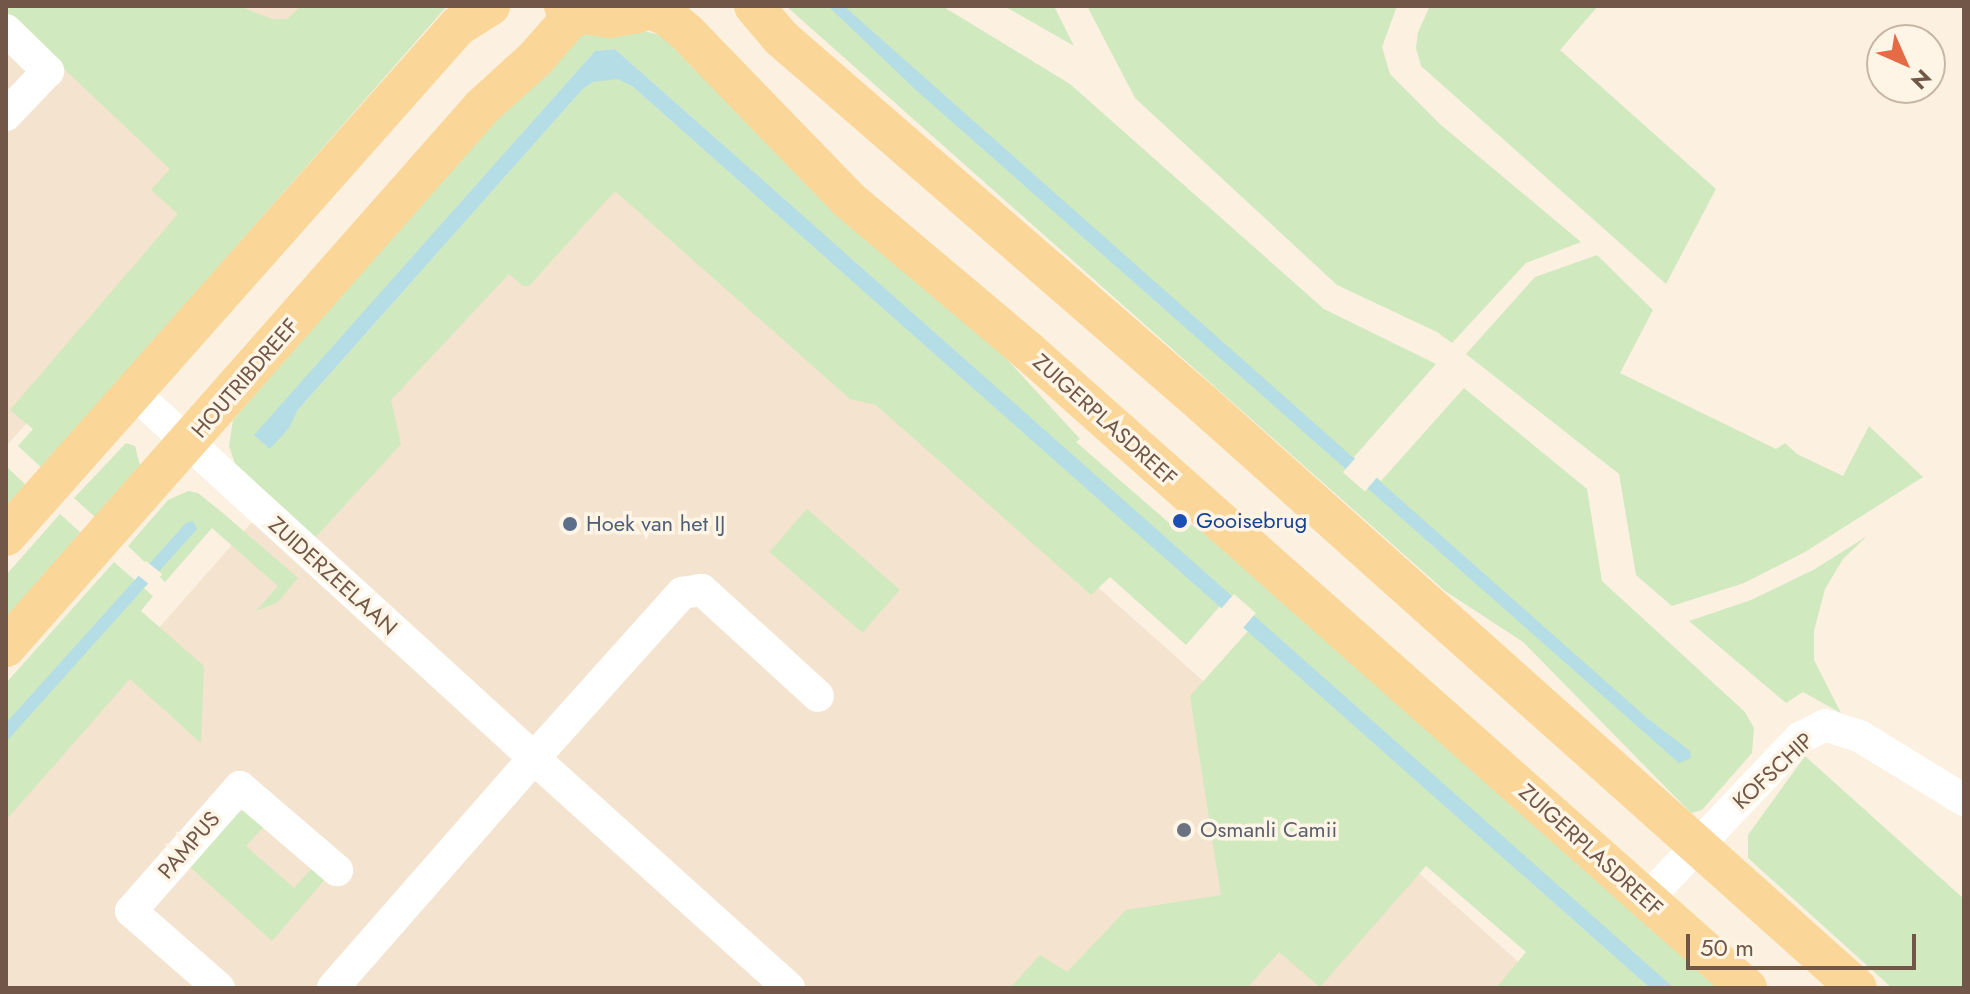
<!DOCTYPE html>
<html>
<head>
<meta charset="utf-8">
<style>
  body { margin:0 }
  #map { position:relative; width:1970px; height:994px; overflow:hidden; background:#fcf1e0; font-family:Jost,sans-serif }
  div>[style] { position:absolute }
  .residential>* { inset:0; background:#f3e3cf }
  .green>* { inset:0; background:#d0e9bf; transform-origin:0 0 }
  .water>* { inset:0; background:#b5dde5 }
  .pier>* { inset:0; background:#fcf1e0; transform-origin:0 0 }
  .minor>* { height:32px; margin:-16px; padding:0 16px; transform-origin:16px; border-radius:16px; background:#fff }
  .major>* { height:40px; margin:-20px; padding:0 20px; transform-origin:20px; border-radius:20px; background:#fad799 }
  .dots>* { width:22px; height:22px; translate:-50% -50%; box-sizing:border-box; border:4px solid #fff5e6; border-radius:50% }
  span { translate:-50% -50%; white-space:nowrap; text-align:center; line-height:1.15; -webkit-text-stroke:7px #fff5e6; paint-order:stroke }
  .street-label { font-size:22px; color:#725748 }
  .transit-label { font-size:22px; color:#164399 }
  .left { translate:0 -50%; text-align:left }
  .service-label { font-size:22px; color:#4e5e75 }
  .worship-label { font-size:22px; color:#5b616d }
  .frame { position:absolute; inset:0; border:8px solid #725748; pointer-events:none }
  .north { position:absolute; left:1866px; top:24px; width:80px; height:80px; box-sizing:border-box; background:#fff5e6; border:2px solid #c7b6a7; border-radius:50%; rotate:135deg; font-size:22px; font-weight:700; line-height:32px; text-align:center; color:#725748 }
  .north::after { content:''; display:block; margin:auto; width:28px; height:36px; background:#e56b46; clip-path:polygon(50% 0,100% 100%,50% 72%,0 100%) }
  .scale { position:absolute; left:1686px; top:934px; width:230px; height:36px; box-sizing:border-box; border:4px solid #725748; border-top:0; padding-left:10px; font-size:24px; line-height:28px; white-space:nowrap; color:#725748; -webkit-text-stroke:6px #fff5e6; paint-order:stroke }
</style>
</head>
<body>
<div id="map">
  <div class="residential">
    <i style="clip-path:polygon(6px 6px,406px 6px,6px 446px)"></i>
    <i style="clip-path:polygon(591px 136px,1548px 988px,6px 988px,6px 802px)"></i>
  </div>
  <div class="green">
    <i style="clip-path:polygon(6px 6px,239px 6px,272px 19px,287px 19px,301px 6px,447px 6px,42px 468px,18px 446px,33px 429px,10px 410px,178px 214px,151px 190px,170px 169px,6px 14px)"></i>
    <i style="clip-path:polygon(786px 6px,942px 6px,1070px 84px,1324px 309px,1436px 364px,1354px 457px,1381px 481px,1464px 388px,1587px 489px,1602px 581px,1745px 712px,1754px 728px,1752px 753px,1702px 810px,1691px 813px,1523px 642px,1445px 591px)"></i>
    <i style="clip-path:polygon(1004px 6px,1054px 6px,1074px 46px)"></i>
    <i style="clip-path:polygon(1087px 6px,1397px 6px,1382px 47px,1390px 74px,1441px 125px,1581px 242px,1526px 263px,1452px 343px,1437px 332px,1337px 285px,1135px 98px)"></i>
    <i style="clip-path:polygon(1430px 6px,1598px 6px,1560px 50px,1716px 189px,1666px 284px,1421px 66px,1416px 48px,1418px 32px)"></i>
    <i style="clip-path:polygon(628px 28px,667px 36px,1004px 356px,1080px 439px,1076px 442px,1175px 528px,1184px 519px,1206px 535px,1719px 988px,1673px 988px,615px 49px,595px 51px,255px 435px,271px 448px,297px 411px,582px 90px,593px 82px,618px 78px,632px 86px,1220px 606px,1186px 645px,1110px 577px,1091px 595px,876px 405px,850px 399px,615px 191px,529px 286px,523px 286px,509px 274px,391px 400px,401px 444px,313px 540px,237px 470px,229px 446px,233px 420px,547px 58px,584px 34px)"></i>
    <i style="clip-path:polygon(1597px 255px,1653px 310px,1620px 373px,1776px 449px,1785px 443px,1797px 454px,1843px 476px,1869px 426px,1923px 477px,1805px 552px,1744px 583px,1672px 606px,1636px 575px,1619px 474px,1466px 354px,1535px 277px)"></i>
    <i style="clip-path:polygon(126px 443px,135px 446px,140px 465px,96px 518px,74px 498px)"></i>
    <i style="clip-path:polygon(6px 466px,26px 485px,6px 508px)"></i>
    <i style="clip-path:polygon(188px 491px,198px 493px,224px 514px,298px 578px,278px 602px,256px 611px,278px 586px,212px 528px,165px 582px,128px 546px,168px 500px)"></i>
    <i style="left:807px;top:509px;width:123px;height:57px;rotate:41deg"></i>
    <i style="clip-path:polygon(60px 514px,82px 534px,6px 619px,6px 575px)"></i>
    <i style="clip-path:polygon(1867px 536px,1843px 559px,1825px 589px,1814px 631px,1814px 660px,1841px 713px,1803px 692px,1786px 703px,1689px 621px,1751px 600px,1815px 569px)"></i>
    <i style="clip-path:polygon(114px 562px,153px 596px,141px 611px,204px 666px,201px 743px,130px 679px,6px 820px,6px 683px)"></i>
    <i style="clip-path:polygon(1248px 631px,1650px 988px,1496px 988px,1526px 952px,1426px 866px,1320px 987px,1279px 952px,1247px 988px,1010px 988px,1040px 955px,1067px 972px,1126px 910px,1221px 895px,1190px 696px)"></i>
    <i style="clip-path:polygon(1805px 756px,1964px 899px,1964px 988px,1892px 988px,1748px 858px,1748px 835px)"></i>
    <i style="clip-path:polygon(250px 808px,267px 823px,246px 846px,294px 888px,314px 866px,327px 877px,272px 941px,190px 867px,238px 813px)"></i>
  </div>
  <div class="water">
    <i style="clip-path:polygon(828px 6px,844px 6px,1647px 718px,1690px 751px,1691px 758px,1679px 763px,916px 90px)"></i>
    <i style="clip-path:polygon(615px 49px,1674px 988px,1650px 988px,632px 86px,618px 79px,593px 82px,582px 90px,297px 411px,289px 428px,270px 449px,254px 435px,595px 51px)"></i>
    <i style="clip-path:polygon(193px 521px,197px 529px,6px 742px,6px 723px,186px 523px)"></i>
  </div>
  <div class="pier">
    <i style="left:1358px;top:455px;width:29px;height:23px;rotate:41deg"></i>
    <i style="left:146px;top:561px;width:21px;height:16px;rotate:39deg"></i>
    <i style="left:1234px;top:594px;width:29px;height:23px;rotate:41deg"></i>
  </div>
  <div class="minor">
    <i style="left:6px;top:30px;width:59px;rotate:44.3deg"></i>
    <i style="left:48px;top:71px;width:61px;rotate:133.7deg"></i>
    <i style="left:133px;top:392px;width:543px;rotate:42.39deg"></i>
    <i style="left:534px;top:758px;width:305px;rotate:131.2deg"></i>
    <i style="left:1647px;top:899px;width:222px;rotate:-46.5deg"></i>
    <i style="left:1800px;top:738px;width:28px;rotate:-27deg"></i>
    <i style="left:1825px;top:725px;width:38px;rotate:18deg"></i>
    <i style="left:1861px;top:737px;width:121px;rotate:31.5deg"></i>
    <i style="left:219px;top:988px;width:117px;rotate:-138.8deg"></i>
    <i style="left:131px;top:911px;width:165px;rotate:-48.7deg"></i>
    <i style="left:240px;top:787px;width:128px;rotate:40.6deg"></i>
    <i style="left:789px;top:988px;width:343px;rotate:-138deg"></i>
    <i style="left:534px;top:758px;width:222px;rotate:-48.1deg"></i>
    <i style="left:682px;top:593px;width:20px;rotate:-9deg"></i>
    <i style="left:702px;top:590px;width:157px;rotate:42.4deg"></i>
  </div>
  <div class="major">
    <i style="left:564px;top:6px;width:20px;rotate:24deg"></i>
    <i style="left:582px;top:14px;width:28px;rotate:8deg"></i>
    <i style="left:610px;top:18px;width:28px;rotate:-10deg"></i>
    <i style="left:638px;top:13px;width:17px;rotate:-24deg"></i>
    <i style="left:754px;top:6px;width:42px;rotate:49.8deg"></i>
    <i style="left:781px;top:38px;width:557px;rotate:40.92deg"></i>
    <i style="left:1202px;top:403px;width:878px;rotate:41.77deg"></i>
    <i style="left:649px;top:9px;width:19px;rotate:21deg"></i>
    <i style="left:667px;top:16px;width:26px;rotate:40deg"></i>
    <i style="left:687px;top:33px;width:234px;rotate:45.9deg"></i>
    <i style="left:850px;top:201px;width:233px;rotate:40.1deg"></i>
    <i style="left:1028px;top:351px;width:961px;rotate:41.54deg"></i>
    <i style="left:6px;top:536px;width:681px;rotate:-48.45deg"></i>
    <i style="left:458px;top:26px;width:38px;rotate:-32deg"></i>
    <i style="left:6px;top:647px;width:720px;rotate:-48.6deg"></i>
    <i style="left:482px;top:107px;width:72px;rotate:-42.2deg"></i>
    <i style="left:535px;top:59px;width:53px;rotate:-48.8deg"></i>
    <i style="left:570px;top:19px;width:13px;rotate:-23deg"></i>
  </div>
  <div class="dots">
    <i style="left:1180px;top:521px;background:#1a4fb4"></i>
    <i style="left:570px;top:524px;background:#5c6f8a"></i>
    <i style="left:1184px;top:830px;background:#6b7280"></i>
  </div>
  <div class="street-label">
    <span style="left:245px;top:378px;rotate:-49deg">HOUTRIBDREEF</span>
    <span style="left:1105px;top:420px;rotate:42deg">ZUIGERPLASDREEF</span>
    <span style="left:333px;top:576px;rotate:42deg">ZUIDERZEELAAN</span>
    <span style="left:1773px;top:771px;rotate:-43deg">KOFSCHIP</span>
    <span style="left:189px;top:845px;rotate:-49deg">PAMPUS</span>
    <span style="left:1591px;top:850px;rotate:42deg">ZUIGERPLASDREEF</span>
  </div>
  <div class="transit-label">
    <span class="left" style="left:1196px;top:521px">Gooisebrug</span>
  </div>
  <div class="service-label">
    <span class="left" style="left:586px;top:524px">Hoek van het IJ</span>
  </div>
  <div class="worship-label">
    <span class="left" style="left:1200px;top:830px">Osmanli Camii</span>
  </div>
  <div class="frame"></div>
  <div class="north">N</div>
  <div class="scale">50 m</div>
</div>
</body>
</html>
